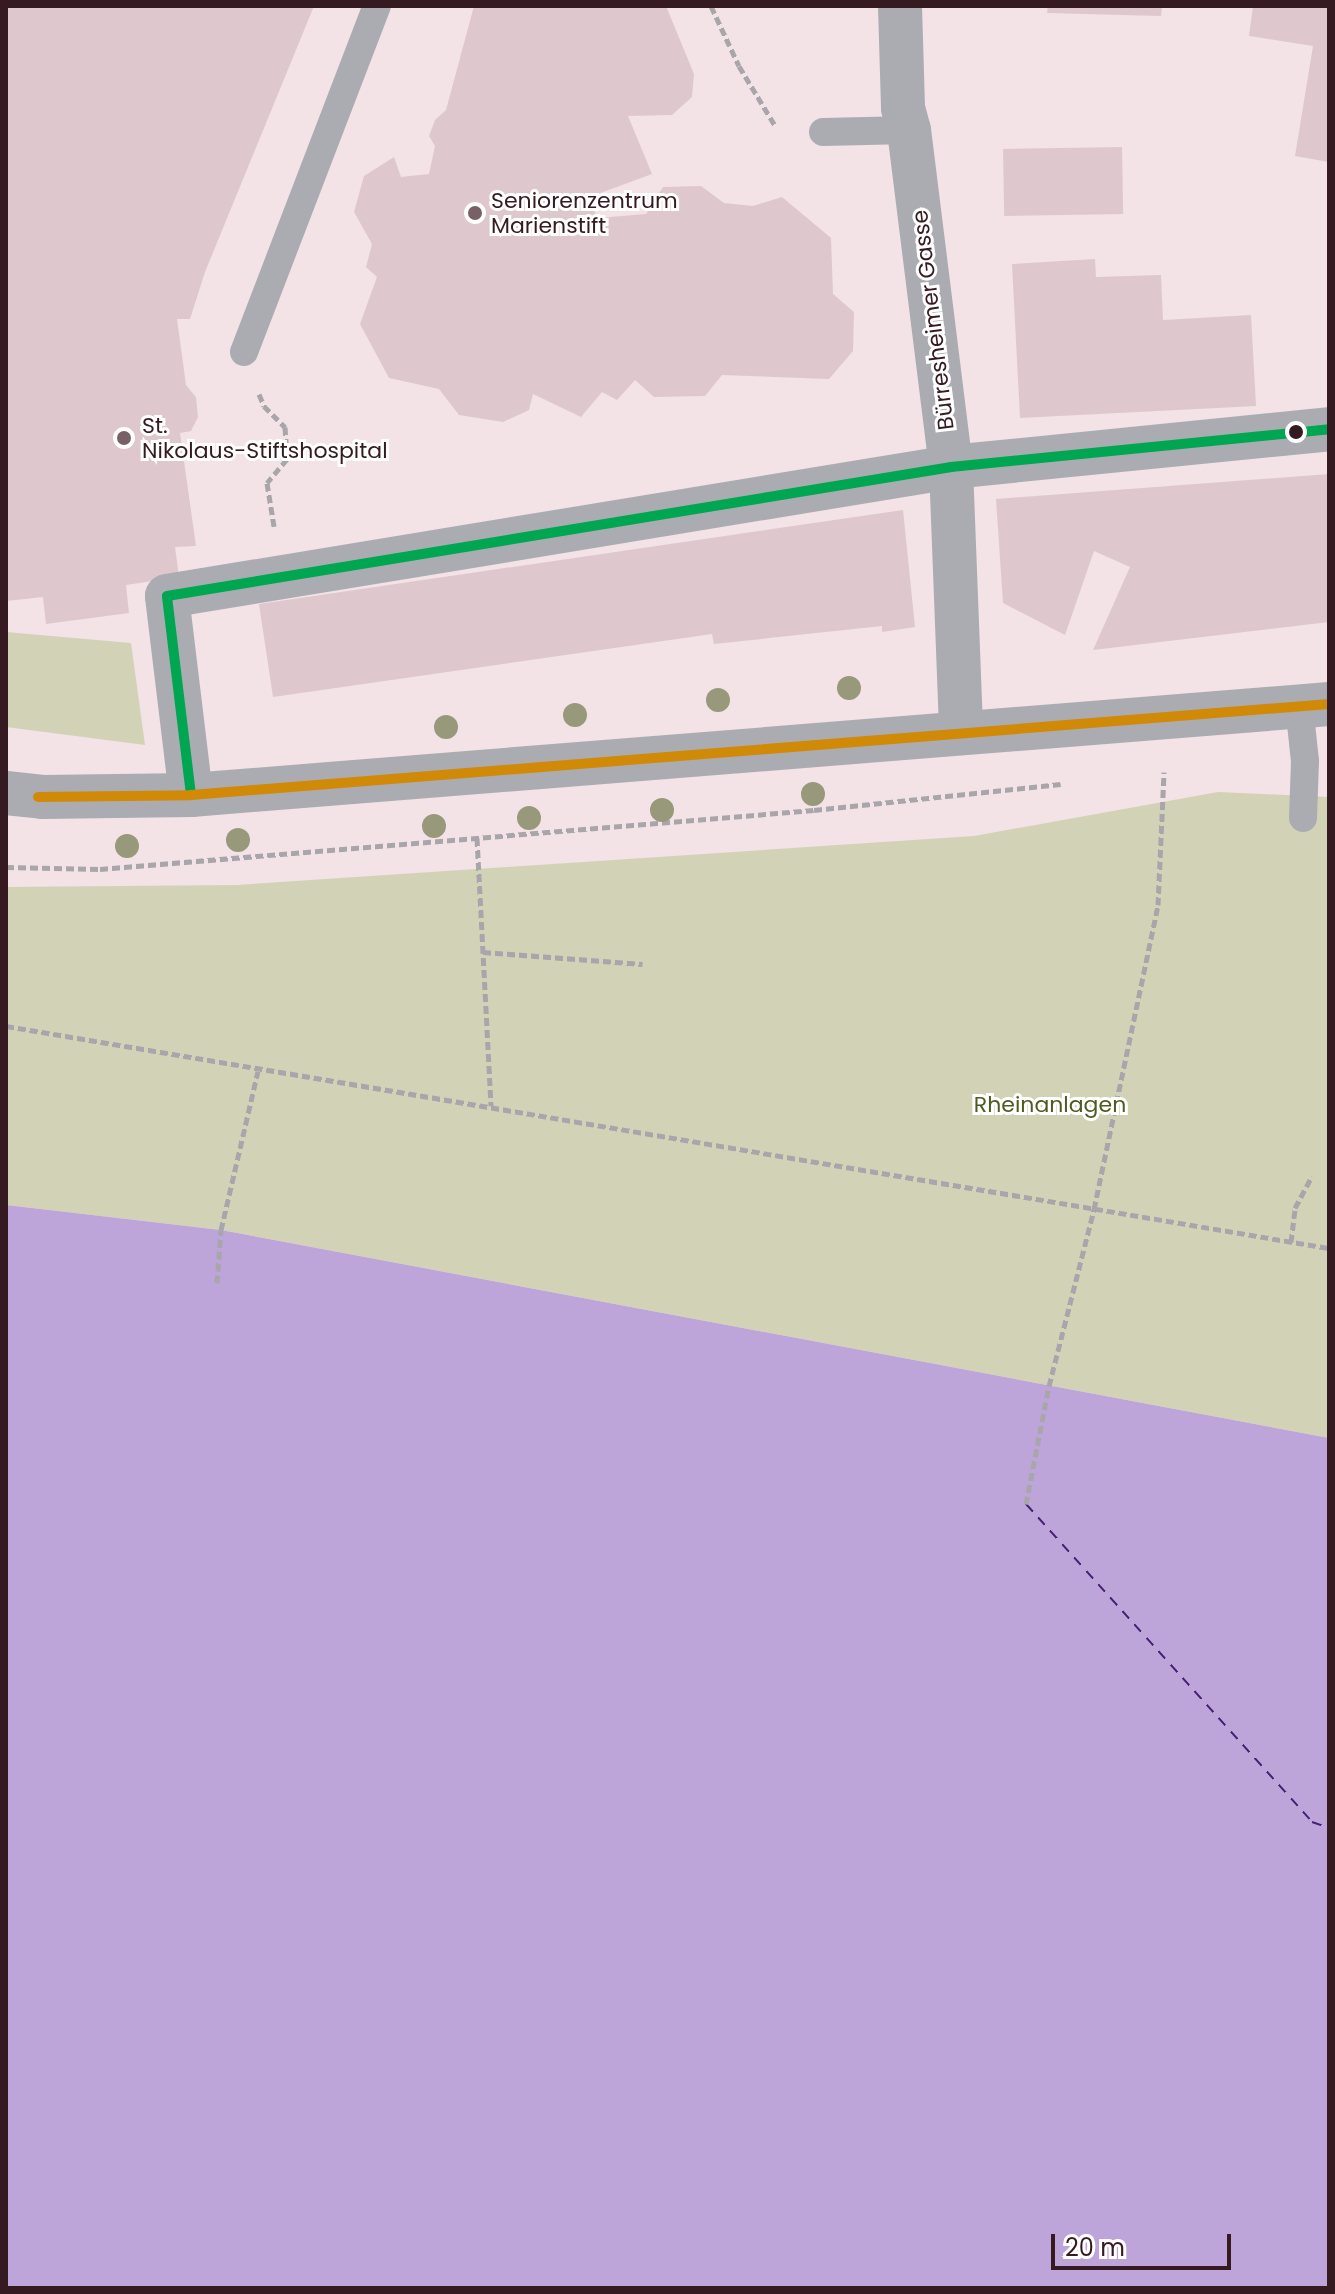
<!DOCTYPE html>
<html>
<head>
<meta charset="utf-8">
<style>
  body { margin:0 }
  #map { position:relative; width:1335px; height:2294px; overflow:hidden; background:#f3e2e6; font-family:Poppins,sans-serif }
  div>[style] { position:absolute }
  .green>* { inset:0; background:#d2d3b6 }
  .water>* { inset:0; background:#bda5d9 }
  .ferry>* { height:2px; margin-top:-1px; transform-origin:0; background:repeating-linear-gradient(90deg,#471f76 0 10px,transparent 0 18px) }
  .building>* { inset:0; background:#dec8cd; transform-origin:0 0 }
  .path>* { height:5px; margin-top:-2.5px; transform-origin:0; background:repeating-linear-gradient(90deg,#a8a6aa 0 8px,transparent 0 12px) }
  .service>* { height:28px; margin:-14px; padding:0 14px; transform-origin:14px; border-radius:14px; background:#abacb2 }
  .minor>* { height:44px; margin:-22px; padding:0 22px; transform-origin:22px; border-radius:22px; background:#abacb2 }
  .tertiary>* { height:44px; margin:-22px; padding:0 22px; transform-origin:22px; border-radius:22px; background:#abacb2 }
  .bus-1>* { height:10px; margin:-5px; padding:0 5px; transform-origin:5px; border-radius:5px; background:#00a651 }
  .bus-2>* { height:10px; margin:-5px; padding:0 5px; transform-origin:5px; border-radius:5px; background:#d08a07 }
  .trees>* { width:24px; height:24px; margin:-12px; border-radius:50%; background:#98987a }
  .dots>* { width:22px; height:22px; translate:-50% -50%; box-sizing:border-box; border:4px solid #fff; border-radius:50% }
  span { translate:-50% -50%; white-space:nowrap; text-align:center; line-height:1.15; -webkit-text-stroke:6px #fff; paint-order:stroke }
  .poi-label { font-size:22px; color:#351a22 }
  .left { translate:0 -50%; text-align:left }
  .street-label { font-size:22px; color:#351a22 }
  .park-label { font-size:22px; color:#4e5b21 }
  .frame { position:absolute; inset:0; border:8px solid #351a22; pointer-events:none }
  .scale { position:absolute; left:1051px; top:2234px; width:180px; height:36px; box-sizing:border-box; border:4px solid #351a22; border-top:0; padding-left:10px; font-size:24px; line-height:28px; white-space:nowrap; color:#351a22; -webkit-text-stroke:6px #fff; paint-order:stroke }
</style>
</head>
<body>
<div id="map">
  <div class="green">
    <i style="clip-path:polygon(6px 632px,131px 643px,145px 745px,6px 727px)"></i>
    <i style="clip-path:polygon(1218px 792px,1329px 797px,1329px 1438px,221px 1230px,6px 1205px,6px 887px,237px 885px,974px 836px)"></i>
  </div>
  <div class="water">
    <i style="clip-path:polygon(6px 1205px,221px 1230px,1329px 1438px,1329px 2288px,6px 2288px)"></i>
  </div>
  <div class="ferry">
    <i style="left:1026px;top:1504px;width:428px;rotate:48deg"></i>
    <i style="left:1312px;top:1822px;width:18px;rotate:19deg"></i>
  </div>
  <div class="building">
    <i style="clip-path:polygon(6px 6px,314px 6px,205px 272px,190px 319px,177px 319px,186px 385px,196px 397px,198px 417px,191px 431px,180px 433px,196px 546px,175px 547px,179px 577px,126px 585px,129px 613px,46px 624px,43px 597px,6px 601px)"></i>
    <i style="clip-path:polygon(474px 6px,666px 6px,694px 74px,692px 97px,672px 115px,628px 116px,652px 174px,587px 198px,598px 218px,646px 214px,663px 187px,701px 186px,724px 203px,753px 206px,782px 197px,831px 238px,833px 294px,854px 312px,853px 351px,829px 379px,722px 375px,705px 396px,654px 397px,635px 380px,617px 400px,602px 392px,581px 417px,533px 394px,529px 410px,503px 422px,459px 415px,439px 389px,389px 378px,360px 324px,377px 277px,366px 267px,372px 244px,354px 212px,364px 176px,394px 157px,401px 177px,429px 174px,435px 146px,429px 136px,435px 120px,446px 110px)"></i>
    <i style="clip-path:polygon(1048px 6px,1162px 6px,1161px 16px,1047px 13px)"></i>
    <i style="clip-path:polygon(1253px 6px,1329px 6px,1329px 162px,1295px 156px,1313px 46px,1249px 36px)"></i>
    <i style="left:1122px;top:147px;width:67px;height:119px;rotate:89deg"></i>
    <i style="clip-path:polygon(1095px 259px,1096px 277px,1161px 275px,1163px 320px,1251px 315px,1256px 406px,1020px 418px,1012px 264px)"></i>
    <i style="clip-path:polygon(1329px 474px,1329px 622px,1093px 650px,1130px 567px,1094px 551px,1065px 635px,1003px 603px,996px 499px)"></i>
    <i style="clip-path:polygon(903px 510px,915px 627px,882px 632px,882px 626px,714px 644px,712px 634px,273px 697px,259px 604px)"></i>
  </div>
  <div class="path">
    <i style="left:711px;top:6px;width:66px;rotate:65deg"></i>
    <i style="left:739px;top:66px;width:71px;rotate:58.8deg"></i>
    <i style="left:259px;top:394px;width:13px;rotate:67deg"></i>
    <i style="left:264px;top:406px;width:30px;rotate:45deg"></i>
    <i style="left:285px;top:427px;width:32px;rotate:86deg"></i>
    <i style="left:287px;top:459px;width:31px;rotate:130deg"></i>
    <i style="left:267px;top:483px;width:44px;rotate:80.8deg"></i>
    <i style="left:477px;top:838px;width:268px;rotate:87deg"></i>
    <i style="left:6px;top:867px;width:94px;rotate:1.2deg"></i>
    <i style="left:100px;top:869px;width:716px;rotate:-4.72deg"></i>
    <i style="left:814px;top:810px;width:248px;rotate:-6deg"></i>
    <i style="left:483px;top:952px;width:160px;rotate:4.3deg"></i>
    <i style="left:6px;top:1026px;width:1341px;rotate:9.53deg"></i>
    <i style="left:1291px;top:1242px;width:34px;rotate:-83deg"></i>
    <i style="left:1295px;top:1208px;width:36px;rotate:-62deg"></i>
    <i style="left:217px;top:1283px;width:53px;rotate:-85.7deg"></i>
    <i style="left:221px;top:1230px;width:163px;rotate:-76.9deg"></i>
    <i style="left:1026px;top:1504px;width:120px;rotate:-79deg"></i>
    <i style="left:1049px;top:1386px;width:183px;rotate:-75.7deg"></i>
    <i style="left:1094px;top:1209px;width:311px;rotate:-78.1deg"></i>
    <i style="left:1158px;top:905px;width:133px;rotate:-87.4deg"></i>
  </div>
  <div class="service">
    <i style="left:823px;top:132px;width:86px;rotate:-1.3deg"></i>
    <i style="left:244px;top:352px;width:371px;rotate:-69deg"></i>
    <i style="left:1299px;top:705px;width:56px;rotate:83.9deg"></i>
    <i style="left:1305px;top:761px;width:57px;rotate:92deg"></i>
  </div>
  <div class="minor">
    <i style="left:900px;top:6px;width:102px;rotate:88.3deg"></i>
    <i style="left:903px;top:108px;width:23px;rotate:75deg"></i>
    <i style="left:909px;top:130px;width:340px;rotate:82.9deg"></i>
    <i style="left:951px;top:467px;width:264px;rotate:87.8deg"></i>
    <i style="left:191px;top:795px;width:200px;rotate:-96.9deg"></i>
    <i style="left:167px;top:596px;width:795px;rotate:-9.34deg"></i>
    <i style="left:951px;top:467px;width:380px;rotate:-5.7deg"></i>
  </div>
  <div class="tertiary">
    <i style="left:6px;top:793px;width:37px;rotate:6deg"></i>
    <i style="left:43px;top:797px;width:148px;rotate:-0.8deg"></i>
    <i style="left:191px;top:795px;width:1142px;rotate:-4.57deg"></i>
  </div>
  <div class="bus-1">
    <i style="left:191px;top:795px;width:200px;rotate:-96.9deg"></i>
    <i style="left:167px;top:596px;width:795px;rotate:-9.34deg"></i>
    <i style="left:951px;top:467px;width:380px;rotate:-5.7deg"></i>
  </div>
  <div class="bus-2">
    <i style="left:38px;top:797px;width:153px;rotate:-0.7deg"></i>
    <i style="left:191px;top:795px;width:1142px;rotate:-4.57deg"></i>
  </div>
  <div class="trees">
    <i style="left:849px;top:688px"></i>
    <i style="left:718px;top:700px"></i>
    <i style="left:575px;top:715px"></i>
    <i style="left:446px;top:727px"></i>
    <i style="left:813px;top:794px"></i>
    <i style="left:662px;top:810px"></i>
    <i style="left:529px;top:818px"></i>
    <i style="left:434px;top:826px"></i>
    <i style="left:238px;top:840px"></i>
    <i style="left:127px;top:846px"></i>
  </div>
  <div class="dots">
    <i style="left:475px;top:213px;background:#786067"></i>
    <i style="left:1296px;top:432px;background:#351a22"></i>
    <i style="left:124px;top:438px;background:#786067"></i>
  </div>
  <div class="poi-label">
    <span class="left" style="left:491px;top:213px">Seniorenzentrum<br>Marienstift</span>
    <span class="left" style="left:142px;top:438px">St.<br>Nikolaus-Stiftshospital</span>
  </div>
  <div class="street-label">
    <span style="left:933px;top:320px;rotate:-97deg">Bürresheimer Gasse</span>
  </div>
  <div class="park-label">
    <span style="left:1050px;top:1105px">Rheinanlagen</span>
  </div>
  <div class="frame"></div>
  <div class="scale">20 m</div>
</div>
</body>
</html>
